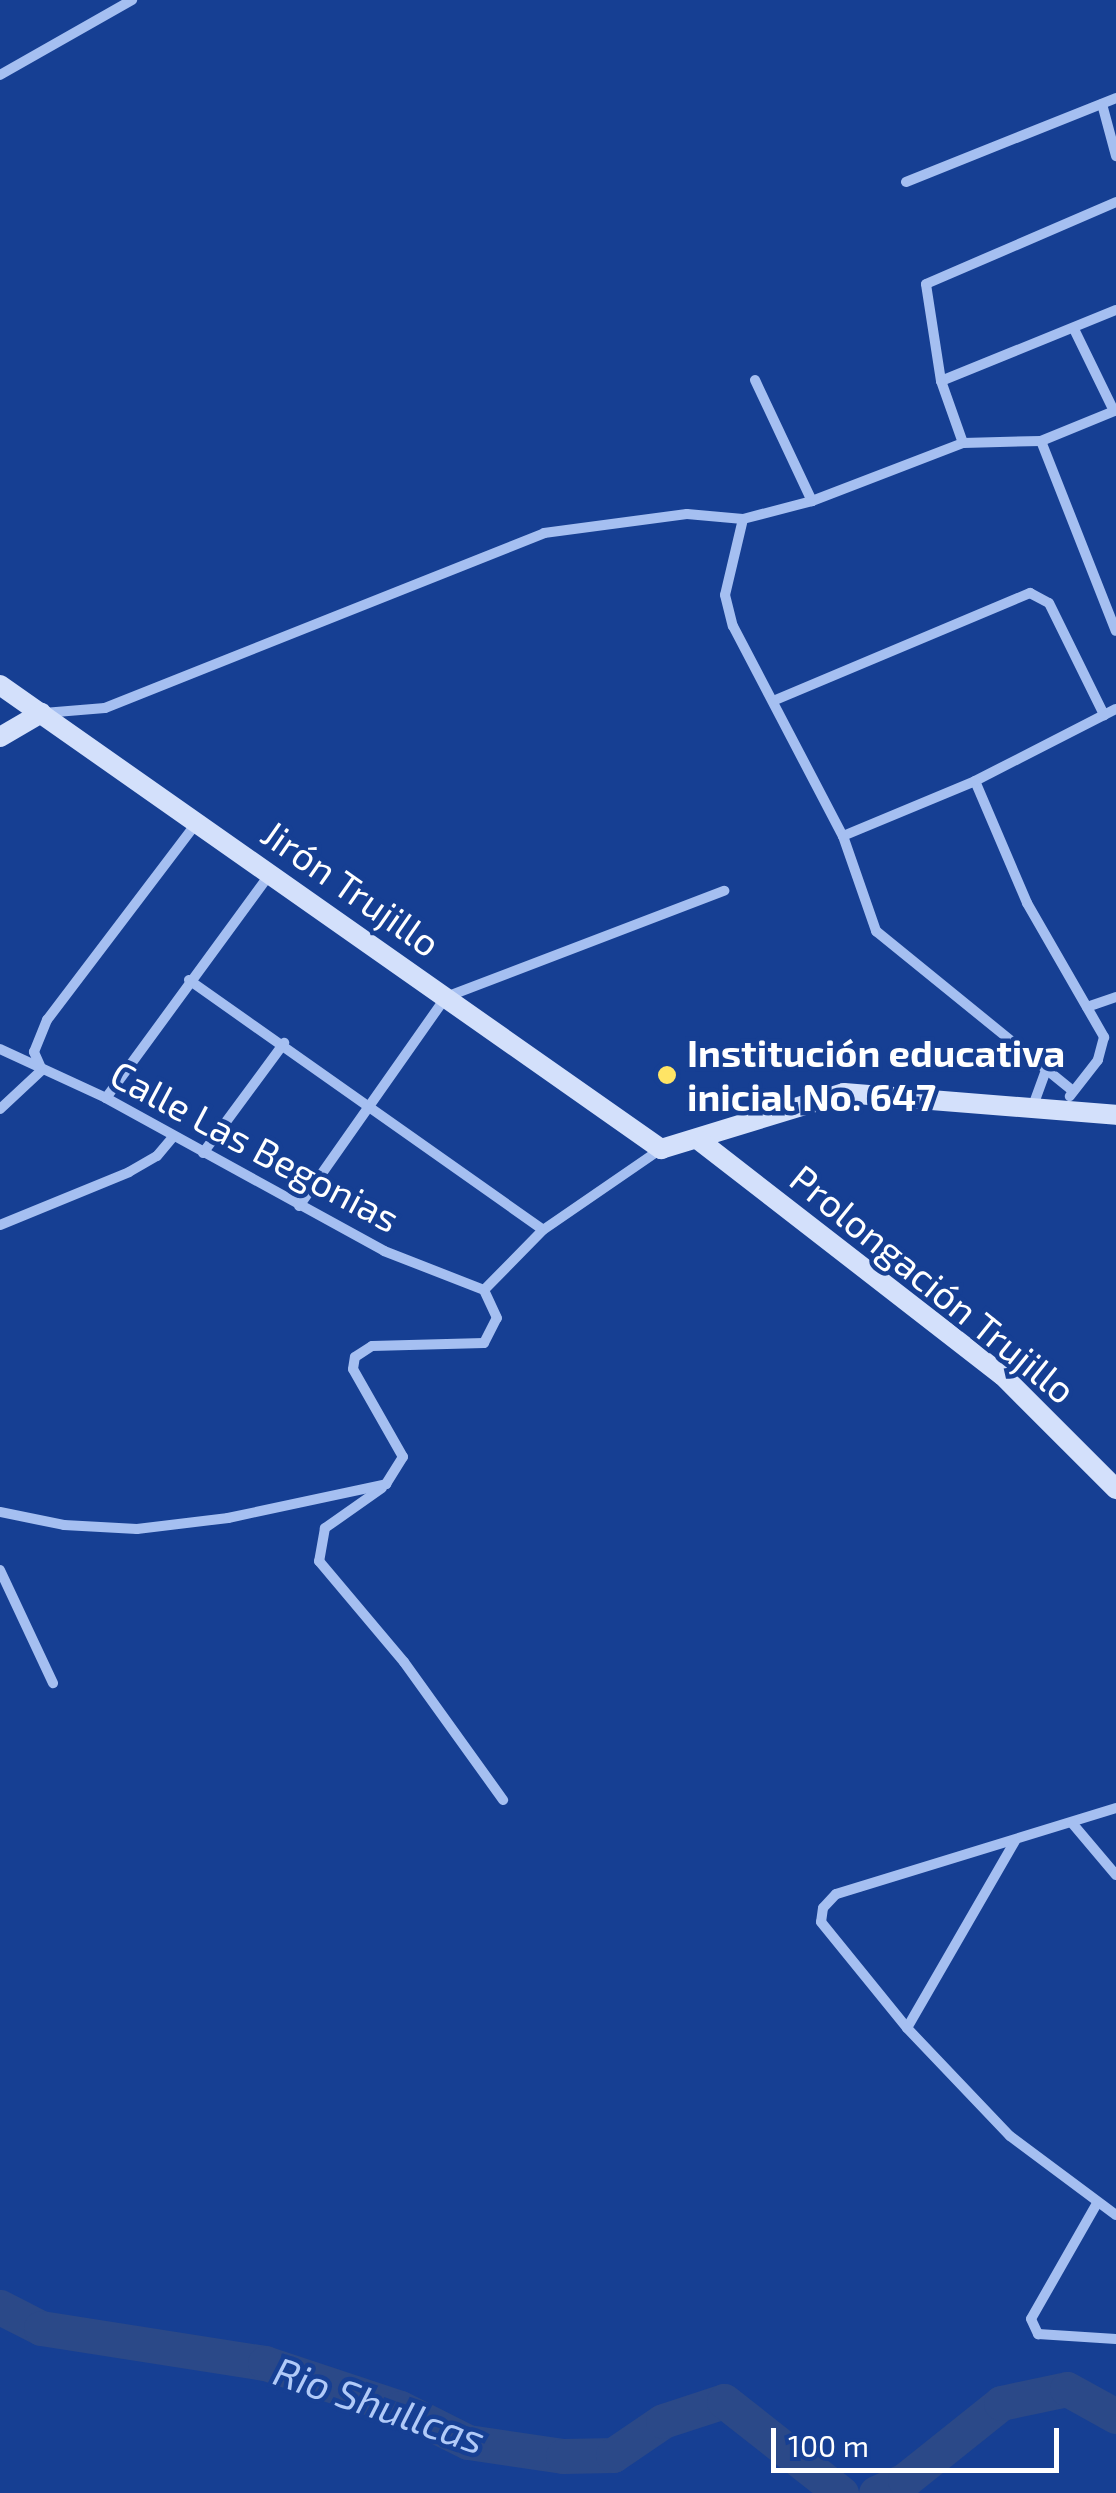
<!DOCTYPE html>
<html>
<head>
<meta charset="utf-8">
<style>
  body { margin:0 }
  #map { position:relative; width:1116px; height:2493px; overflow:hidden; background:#163f93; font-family:"Exo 2",sans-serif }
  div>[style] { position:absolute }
  .river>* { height:35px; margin:-17.5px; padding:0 17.5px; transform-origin:17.5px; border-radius:17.5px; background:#2b4988 }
  .street>* { height:10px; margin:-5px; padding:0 5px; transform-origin:5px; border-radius:5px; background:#a5bff1 }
  .secondary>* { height:20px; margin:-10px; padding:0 10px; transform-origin:10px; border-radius:10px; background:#d3e0fb }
  .dots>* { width:28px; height:28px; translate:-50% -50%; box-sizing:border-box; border:5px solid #163f93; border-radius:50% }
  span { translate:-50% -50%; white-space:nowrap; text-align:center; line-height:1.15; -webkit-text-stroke:9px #163f93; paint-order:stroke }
  .street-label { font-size:38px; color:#fff }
  .poi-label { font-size:38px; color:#fff; font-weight:700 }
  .left { translate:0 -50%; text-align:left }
  .water-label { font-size:40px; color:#b1caf8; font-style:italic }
  .scale { position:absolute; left:771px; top:2428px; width:288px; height:45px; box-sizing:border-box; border:5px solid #fff; border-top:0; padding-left:12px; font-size:30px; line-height:35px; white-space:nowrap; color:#fff; -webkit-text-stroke:8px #163f93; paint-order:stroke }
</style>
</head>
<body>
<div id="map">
  <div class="river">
    <i style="left:0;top:2307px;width:46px;rotate:27.1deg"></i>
    <i style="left:41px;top:2328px;width:227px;rotate:8.9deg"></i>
    <i style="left:265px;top:2363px;width:142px;rotate:18.4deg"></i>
    <i style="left:400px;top:2408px;width:76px;rotate:26.6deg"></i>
    <i style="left:468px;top:2442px;width:96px;rotate:8.4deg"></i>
    <i style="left:563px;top:2456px;width:50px;rotate:-1.1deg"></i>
    <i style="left:613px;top:2455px;width:60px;rotate:-34.2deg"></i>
    <i style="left:663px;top:2421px;width:64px;rotate:-18.2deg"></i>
    <i style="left:724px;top:2401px;width:149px;rotate:38.2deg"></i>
    <i style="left:876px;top:2493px;width:32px;rotate:-24deg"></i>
    <i style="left:905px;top:2480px;width:123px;rotate:-38.7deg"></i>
    <i style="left:1001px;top:2403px;width:67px;rotate:-12deg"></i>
    <i style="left:1067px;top:2389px;width:56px;rotate:28.9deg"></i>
  </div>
  <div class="street">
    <i style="left:0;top:75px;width:152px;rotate:-29.6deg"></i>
    <i style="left:1102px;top:104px;width:54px;rotate:74.9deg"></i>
    <i style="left:906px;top:182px;width:226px;rotate:-21.8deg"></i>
    <i style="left:755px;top:380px;width:134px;rotate:64.8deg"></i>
    <i style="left:941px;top:381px;width:189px;rotate:-22.1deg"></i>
    <i style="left:1041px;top:441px;width:79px;rotate:-22.3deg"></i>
    <i style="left:1114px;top:411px;width:91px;rotate:-116deg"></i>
    <i style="left:963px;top:443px;width:78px;rotate:-1.5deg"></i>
    <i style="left:1041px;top:441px;width:204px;rotate:68.5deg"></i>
    <i style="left:743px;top:519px;width:78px;rotate:103.3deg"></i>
    <i style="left:725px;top:595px;width:32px;rotate:76deg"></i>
    <i style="left:733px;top:626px;width:237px;rotate:62.4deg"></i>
    <i style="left:843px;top:836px;width:101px;rotate:70.8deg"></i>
    <i style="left:876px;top:931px;width:254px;rotate:39.1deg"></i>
    <i style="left:773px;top:701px;width:279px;rotate:-22.8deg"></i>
    <i style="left:1030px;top:593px;width:21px;rotate:28deg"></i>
    <i style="left:1049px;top:603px;width:125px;rotate:63.8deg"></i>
    <i style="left:44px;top:713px;width:61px;rotate:-4.7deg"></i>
    <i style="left:105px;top:708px;width:473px;rotate:-21.7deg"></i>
    <i style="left:544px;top:533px;width:144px;rotate:-7.6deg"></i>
    <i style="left:687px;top:514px;width:56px;rotate:5.1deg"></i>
    <i style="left:743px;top:519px;width:71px;rotate:-14.6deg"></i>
    <i style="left:812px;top:501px;width:162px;rotate:-21deg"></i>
    <i style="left:963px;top:443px;width:66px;rotate:-109.5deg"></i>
    <i style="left:941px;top:381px;width:98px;rotate:-98.8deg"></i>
    <i style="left:926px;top:284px;width:207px;rotate:-23.3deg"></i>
    <i style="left:975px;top:781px;width:133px;rotate:66.9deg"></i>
    <i style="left:1027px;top:903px;width:155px;rotate:60.1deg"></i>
    <i style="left:1104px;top:1037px;width:24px;rotate:105deg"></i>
    <i style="left:1098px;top:1060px;width:46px;rotate:127.9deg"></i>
    <i style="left:843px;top:836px;width:143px;rotate:-22.6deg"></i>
    <i style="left:975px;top:781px;width:158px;rotate:-27.1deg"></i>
    <i style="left:189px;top:980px;width:433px;rotate:35.2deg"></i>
    <i style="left:1087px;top:1007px;width:31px;rotate:-19deg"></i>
    <i style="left:0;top:1049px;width:117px;rotate:24.8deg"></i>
    <i style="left:106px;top:1098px;width:317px;rotate:28.8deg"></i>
    <i style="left:384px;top:1251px;width:107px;rotate:21.3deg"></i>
    <i style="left:106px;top:1098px;width:278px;rotate:-53.8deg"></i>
    <i style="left:1034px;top:1103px;width:32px;rotate:-70deg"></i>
    <i style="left:0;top:1109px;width:57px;rotate:-42.9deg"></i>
    <i style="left:42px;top:1070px;width:20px;rotate:-114deg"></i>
    <i style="left:34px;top:1052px;width:35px;rotate:-68deg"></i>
    <i style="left:47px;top:1020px;width:246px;rotate:-52.8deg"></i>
    <i style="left:203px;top:1153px;width:137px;rotate:-53.6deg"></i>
    <i style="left:299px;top:1206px;width:256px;rotate:-54.9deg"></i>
    <i style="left:446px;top:997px;width:298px;rotate:-20.9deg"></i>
    <i style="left:0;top:1225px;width:139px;rotate:-22.3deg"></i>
    <i style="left:129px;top:1172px;width:32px;rotate:-30deg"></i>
    <i style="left:157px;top:1156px;width:25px;rotate:-50deg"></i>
    <i style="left:484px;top:1290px;width:84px;rotate:-45.5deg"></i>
    <i style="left:543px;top:1230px;width:143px;rotate:-34.5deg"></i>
    <i style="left:382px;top:1488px;width:70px;rotate:144.9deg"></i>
    <i style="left:325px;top:1528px;width:34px;rotate:100deg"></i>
    <i style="left:319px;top:1561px;width:132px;rotate:49.9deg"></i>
    <i style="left:404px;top:1662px;width:170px;rotate:54.3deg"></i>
    <i style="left:0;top:1512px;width:65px;rotate:11.5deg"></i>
    <i style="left:64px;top:1525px;width:73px;rotate:3.1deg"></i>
    <i style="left:137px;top:1529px;width:92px;rotate:-6.9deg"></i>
    <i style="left:228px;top:1518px;width:162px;rotate:-12.1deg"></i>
    <i style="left:386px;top:1484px;width:32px;rotate:-58deg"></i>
    <i style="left:403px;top:1457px;width:101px;rotate:-119.6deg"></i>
    <i style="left:353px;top:1369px;width:12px;rotate:-81deg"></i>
    <i style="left:355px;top:1357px;width:20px;rotate:-33deg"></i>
    <i style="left:372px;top:1346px;width:112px;rotate:-1.5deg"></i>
    <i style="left:484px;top:1343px;width:28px;rotate:-63deg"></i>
    <i style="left:497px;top:1318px;width:31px;rotate:-115deg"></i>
    <i style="left:0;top:1570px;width:125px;rotate:64.9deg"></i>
    <i style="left:1116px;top:1808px;width:293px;rotate:162.9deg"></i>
    <i style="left:836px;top:1894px;width:19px;rotate:133deg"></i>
    <i style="left:823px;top:1908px;width:14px;rotate:98deg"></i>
    <i style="left:821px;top:1922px;width:136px;rotate:50.9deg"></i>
    <i style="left:907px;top:2028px;width:149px;rotate:46.4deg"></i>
    <i style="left:1010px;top:2136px;width:132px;rotate:36.7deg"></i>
    <i style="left:1072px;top:1823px;width:68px;rotate:49.8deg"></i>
    <i style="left:907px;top:2028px;width:216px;rotate:-60deg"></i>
    <i style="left:1096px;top:2205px;width:131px;rotate:119.7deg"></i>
    <i style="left:1031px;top:2319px;width:17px;rotate:65deg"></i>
    <i style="left:1038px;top:2334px;width:78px;rotate:3.7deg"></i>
  </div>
  <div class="secondary">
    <i style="left:0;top:685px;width:808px;rotate:35.07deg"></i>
    <i style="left:661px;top:1149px;width:191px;rotate:-17deg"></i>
    <i style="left:844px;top:1093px;width:273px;rotate:4.6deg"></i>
    <i style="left:0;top:737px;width:48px;rotate:-30.3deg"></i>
    <i style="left:700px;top:1141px;width:383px;rotate:37.8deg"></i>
    <i style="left:1003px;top:1376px;width:160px;rotate:45deg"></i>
  </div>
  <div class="dots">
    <i style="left:667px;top:1075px;background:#ffe465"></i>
  </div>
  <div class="street-label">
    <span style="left:351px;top:888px;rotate:35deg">Jirón Trujillo</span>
    <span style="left:255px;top:1146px;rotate:28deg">Calle Las Begonias</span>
    <span style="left:933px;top:1284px;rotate:39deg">Prolongación Trujillo</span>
  </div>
  <div class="poi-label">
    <span class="left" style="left:687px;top:1075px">Institución educativa<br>inicial No. 647</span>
  </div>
  <div class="water-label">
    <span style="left:380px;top:2404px;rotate:19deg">Rio Shullcas</span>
  </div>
  <div class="scale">100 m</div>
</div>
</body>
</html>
